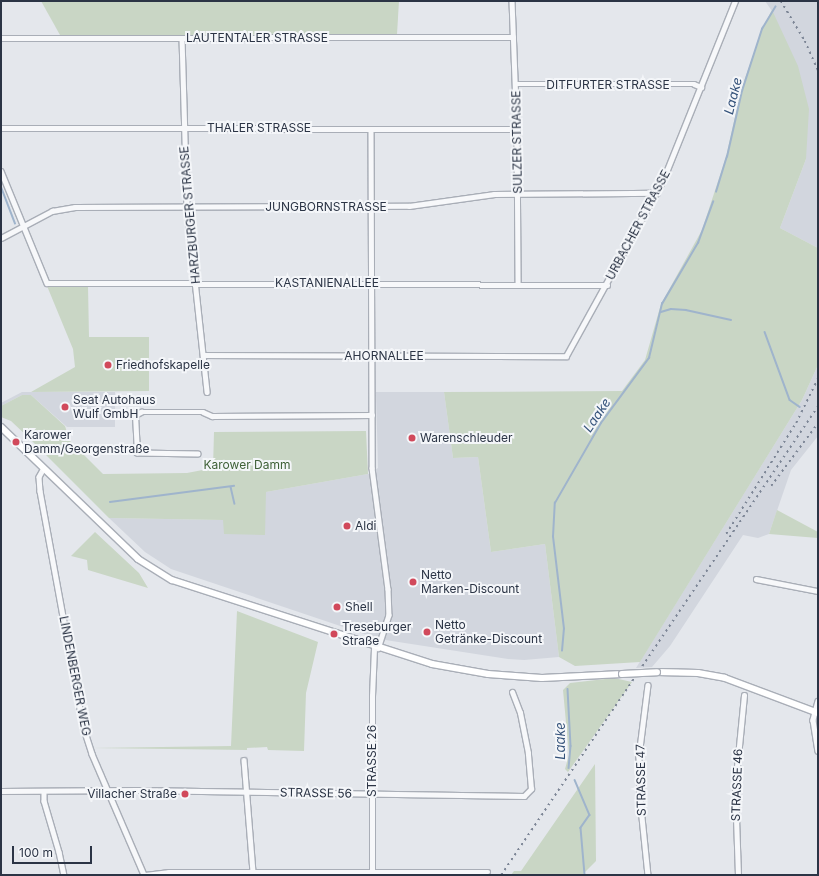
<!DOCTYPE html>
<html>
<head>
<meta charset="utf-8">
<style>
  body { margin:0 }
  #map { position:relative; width:819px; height:876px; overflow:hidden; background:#e4e7ec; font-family:Inter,sans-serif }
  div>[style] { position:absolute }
  .built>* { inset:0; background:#d2d6de }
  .green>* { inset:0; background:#c9d6c5 }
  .stream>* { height:1.5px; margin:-0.75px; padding:0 0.75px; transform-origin:0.75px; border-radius:0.75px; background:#9fb4cc }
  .roads { filter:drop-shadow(1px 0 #a9aeb7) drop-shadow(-1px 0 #a9aeb7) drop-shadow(0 1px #a9aeb7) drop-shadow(0 -1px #a9aeb7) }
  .street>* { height:4.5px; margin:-2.25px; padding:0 2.25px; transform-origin:2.25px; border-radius:2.25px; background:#f7f8fa }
  .secondary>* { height:6px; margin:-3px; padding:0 3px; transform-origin:3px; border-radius:3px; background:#fff }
  .rail>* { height:1.5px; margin-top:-0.75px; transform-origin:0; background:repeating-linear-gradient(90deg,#7d8696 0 2px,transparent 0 6px) }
  .bridges { filter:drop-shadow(1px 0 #a9aeb7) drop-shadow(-1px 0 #a9aeb7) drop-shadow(0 1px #a9aeb7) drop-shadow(0 -1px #a9aeb7) }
  .secondary-bridge>* { height:6px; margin:-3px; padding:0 3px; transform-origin:3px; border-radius:3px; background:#fff }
  .dots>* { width:11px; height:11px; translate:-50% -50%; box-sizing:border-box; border:2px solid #f4f6f9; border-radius:50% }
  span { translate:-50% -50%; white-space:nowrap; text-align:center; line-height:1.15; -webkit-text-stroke:4px #f4f6f9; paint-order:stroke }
  .street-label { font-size:12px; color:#2b3445 }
  .poi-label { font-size:12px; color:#2b3445 }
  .left { translate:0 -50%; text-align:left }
  .right { translate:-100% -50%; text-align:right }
  .park-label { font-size:12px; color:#3f6138 }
  .water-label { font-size:13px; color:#34527a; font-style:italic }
  .frame { position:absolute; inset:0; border:2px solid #2b3445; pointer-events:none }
  .scale { position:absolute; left:12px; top:846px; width:80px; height:18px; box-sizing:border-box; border:2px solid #2b3445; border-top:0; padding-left:5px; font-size:12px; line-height:14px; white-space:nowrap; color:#2b3445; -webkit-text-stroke:3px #f4f6f9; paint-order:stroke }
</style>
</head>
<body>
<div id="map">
  <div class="built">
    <i style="clip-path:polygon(765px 1px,818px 1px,818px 248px,780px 228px,806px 159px,772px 11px)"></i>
    <i style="clip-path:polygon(818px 365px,818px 436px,791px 470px,769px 534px,758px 538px,743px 535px,670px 646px,652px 667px,636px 668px,802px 400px)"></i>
    <i style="clip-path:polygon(22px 392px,115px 392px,115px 427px,67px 427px,31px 395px,22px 395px,1px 406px,1px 403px)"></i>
    <i style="clip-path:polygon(376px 392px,444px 392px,453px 458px,478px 457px,491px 552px,545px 544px,559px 657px,524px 660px,508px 659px,379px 639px,171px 569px,145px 552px,109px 518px,224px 520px,224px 534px,266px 492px,368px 474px,378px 468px)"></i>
  </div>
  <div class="green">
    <i style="clip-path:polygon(41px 1px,399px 1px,397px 34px,186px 35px,60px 35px)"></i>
    <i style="clip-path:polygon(772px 10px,798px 66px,809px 109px,806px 159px,780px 228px,818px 248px,818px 365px,802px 400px,640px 662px,575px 666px,559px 657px,545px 544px,491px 552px,478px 457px,453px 458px,444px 392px,622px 391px,645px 360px,661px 304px,702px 230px,726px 157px,741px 90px,762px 29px)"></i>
    <i style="clip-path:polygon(47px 286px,88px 286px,89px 337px,149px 337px,149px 391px,31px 392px,75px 367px,73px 349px)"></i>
    <i style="clip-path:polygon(22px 395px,31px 395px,65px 426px,70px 441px,103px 474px,187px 473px,213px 468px,214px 432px,366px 431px,368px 474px,266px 492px,265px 535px,224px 534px,223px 520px,109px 518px,28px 437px,11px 421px,1px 417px,1px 406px)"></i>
    <i style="clip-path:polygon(777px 510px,818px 532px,818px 538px,769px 534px)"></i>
    <i style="clip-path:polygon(95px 532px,139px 573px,148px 588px,88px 570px,87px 560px,71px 556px)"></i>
    <i style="clip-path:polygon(237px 611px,318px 642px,306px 693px,304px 751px,268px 750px,267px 747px,247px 748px,247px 750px,92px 748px,231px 746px)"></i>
    <i style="clip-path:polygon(614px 678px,632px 682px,568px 772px,565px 769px,569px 755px,563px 690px,570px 683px)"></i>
    <i style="clip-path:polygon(595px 764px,596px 861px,583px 874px,511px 875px,514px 871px,521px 871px)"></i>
  </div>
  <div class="stream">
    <i style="left:1px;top:186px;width:40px;rotate:69deg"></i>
    <i style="left:716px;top:192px;width:37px;rotate:-73deg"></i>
    <i style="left:727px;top:157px;width:68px;rotate:-77.2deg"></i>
    <i style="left:742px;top:91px;width:65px;rotate:-72.1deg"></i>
    <i style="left:762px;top:29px;width:26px;rotate:-59deg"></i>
    <i style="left:661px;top:312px;width:10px;rotate:-17deg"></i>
    <i style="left:671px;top:309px;width:15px;rotate:4deg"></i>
    <i style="left:686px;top:310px;width:46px;rotate:12.5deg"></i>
    <i style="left:765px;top:332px;width:72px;rotate:69.8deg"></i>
    <i style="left:790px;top:400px;width:12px;rotate:35deg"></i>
    <i style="left:231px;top:487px;width:17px;rotate:77deg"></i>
    <i style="left:110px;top:502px;width:125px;rotate:-7.4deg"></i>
    <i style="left:562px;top:651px;width:22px;rotate:-85deg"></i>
    <i style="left:564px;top:629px;width:93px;rotate:-96.8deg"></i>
    <i style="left:553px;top:537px;width:34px;rotate:-87deg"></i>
    <i style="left:555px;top:503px;width:92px;rotate:-60.1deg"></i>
    <i style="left:601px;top:423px;width:81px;rotate:-53.6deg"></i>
    <i style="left:649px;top:358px;width:56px;rotate:-76.5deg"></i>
    <i style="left:662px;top:304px;width:71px;rotate:-59.5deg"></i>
    <i style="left:698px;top:243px;width:44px;rotate:-69.9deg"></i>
    <i style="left:568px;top:689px;width:57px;rotate:87deg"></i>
    <i style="left:571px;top:746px;width:22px;rotate:95deg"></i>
    <i style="left:575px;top:780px;width:38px;rotate:67deg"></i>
    <i style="left:590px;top:815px;width:16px;rotate:125deg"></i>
    <i style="left:581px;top:828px;width:47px;rotate:85.1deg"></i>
  </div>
  <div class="roads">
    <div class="street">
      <i style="left:512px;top:1px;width:128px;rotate:87.8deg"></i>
      <i style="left:517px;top:129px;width:154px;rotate:89.6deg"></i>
      <i style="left:1px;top:38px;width:512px;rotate:-0.11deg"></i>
      <i style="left:182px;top:38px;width:169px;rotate:88.3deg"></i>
      <i style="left:187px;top:207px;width:186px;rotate:83.8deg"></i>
      <i style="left:516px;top:84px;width:178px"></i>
      <i style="left:694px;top:84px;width:8px;rotate:23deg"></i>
      <i style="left:1px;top:128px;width:516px;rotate:0.11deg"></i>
      <i style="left:371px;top:129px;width:339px;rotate:89.8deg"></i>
      <i style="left:372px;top:468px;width:122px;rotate:82.5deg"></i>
      <i style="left:388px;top:589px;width:26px;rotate:88deg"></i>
      <i style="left:389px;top:615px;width:35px;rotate:108deg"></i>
      <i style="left:1px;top:171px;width:121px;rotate:67.7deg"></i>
      <i style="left:47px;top:283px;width:560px;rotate:0.2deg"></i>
      <i style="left:1px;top:238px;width:58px;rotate:-27.9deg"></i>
      <i style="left:52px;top:211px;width:23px;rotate:-10deg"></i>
      <i style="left:75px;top:207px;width:334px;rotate:-0.2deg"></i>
      <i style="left:409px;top:206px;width:86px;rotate:-8deg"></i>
      <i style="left:494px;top:194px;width:163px;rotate:-0.4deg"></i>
      <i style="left:203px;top:355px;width:363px;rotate:0.2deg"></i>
      <i style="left:566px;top:356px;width:201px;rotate:-61.1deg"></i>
      <i style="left:663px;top:180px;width:193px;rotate:-68.1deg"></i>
      <i style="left:91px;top:449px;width:45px"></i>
      <i style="left:198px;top:454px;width:61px;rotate:-179.1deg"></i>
      <i style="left:137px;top:453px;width:38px;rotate:-93deg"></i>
      <i style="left:135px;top:415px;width:7px;rotate:-27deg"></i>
      <i style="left:141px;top:412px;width:62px"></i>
      <i style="left:203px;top:412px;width:10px;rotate:24deg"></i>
      <i style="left:212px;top:416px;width:160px;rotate:-0.4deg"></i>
      <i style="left:44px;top:468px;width:10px;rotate:119deg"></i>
      <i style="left:39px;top:477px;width:14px;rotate:86deg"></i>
      <i style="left:40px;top:491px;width:239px;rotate:79.6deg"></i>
      <i style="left:83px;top:726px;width:29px;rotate:72deg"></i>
      <i style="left:92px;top:754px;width:132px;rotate:66.7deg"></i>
      <i style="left:756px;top:579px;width:63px;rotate:11deg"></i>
      <i style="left:648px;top:685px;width:72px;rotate:97.2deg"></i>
      <i style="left:639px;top:756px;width:42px;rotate:88.6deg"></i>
      <i style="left:640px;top:798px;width:77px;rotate:84.1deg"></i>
      <i style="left:818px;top:701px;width:20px;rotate:105deg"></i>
      <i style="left:813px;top:720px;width:31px;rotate:81deg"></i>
      <i style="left:244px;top:760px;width:111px;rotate:85.4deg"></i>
      <i style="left:1px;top:791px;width:136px;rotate:-0.4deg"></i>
      <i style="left:137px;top:790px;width:387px;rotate:0.9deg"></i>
      <i style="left:524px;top:796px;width:10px;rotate:-45deg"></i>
      <i style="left:531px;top:789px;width:36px;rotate:-95deg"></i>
      <i style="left:528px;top:753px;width:41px;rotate:-101.3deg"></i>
      <i style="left:520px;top:713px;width:22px;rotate:-111deg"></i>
      <i style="left:44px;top:791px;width:10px;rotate:90deg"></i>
      <i style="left:44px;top:801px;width:53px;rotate:73.6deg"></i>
      <i style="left:59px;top:852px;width:24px;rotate:78deg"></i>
      <i style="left:145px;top:875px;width:24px;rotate:-7deg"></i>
      <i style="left:169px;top:872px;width:319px"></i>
      <i style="left:372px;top:875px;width:179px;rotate:-90deg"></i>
      <i style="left:372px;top:696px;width:48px;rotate:-87.6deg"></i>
      <i style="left:738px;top:875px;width:88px;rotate:-92deg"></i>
      <i style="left:735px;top:787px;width:92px;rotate:-84.4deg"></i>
    </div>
    <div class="secondary">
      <i style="left:1px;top:427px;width:190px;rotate:43.9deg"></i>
      <i style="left:138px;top:559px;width:40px;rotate:32deg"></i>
      <i style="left:172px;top:580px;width:273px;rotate:17.9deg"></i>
      <i style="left:432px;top:664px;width:57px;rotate:10.1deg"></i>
      <i style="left:488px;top:674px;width:54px;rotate:4.2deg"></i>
      <i style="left:542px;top:678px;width:80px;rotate:-2.9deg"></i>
      <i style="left:657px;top:672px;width:41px;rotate:1.4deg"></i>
      <i style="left:698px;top:673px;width:27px;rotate:10deg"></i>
      <i style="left:725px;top:678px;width:99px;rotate:20.6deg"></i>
    </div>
  </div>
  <div class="rail">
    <i style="left:781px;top:1px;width:47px;rotate:59deg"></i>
    <i style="left:805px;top:41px;width:32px;rotate:66deg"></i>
    <i style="left:771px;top:486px;width:79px;rotate:-53.3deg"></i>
    <i style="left:726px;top:534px;width:131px;rotate:-57.8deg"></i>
    <i style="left:796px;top:423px;width:50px;rotate:-63.9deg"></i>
    <i style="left:501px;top:875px;width:566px;rotate:-55.94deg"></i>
  </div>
  <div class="bridges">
    <div class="secondary-bridge">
      <i style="left:622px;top:674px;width:35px;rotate:-3deg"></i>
    </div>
  </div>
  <div class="dots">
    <i style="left:108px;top:365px;background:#d1495b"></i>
    <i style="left:65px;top:407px;background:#d1495b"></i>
    <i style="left:412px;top:438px;background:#d1495b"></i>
    <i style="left:16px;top:442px;background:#d1495b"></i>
    <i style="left:347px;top:526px;background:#d1495b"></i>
    <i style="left:413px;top:582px;background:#d1495b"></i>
    <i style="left:337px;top:607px;background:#d1495b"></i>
    <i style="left:427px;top:632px;background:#d1495b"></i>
    <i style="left:334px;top:634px;background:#d1495b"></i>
    <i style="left:185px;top:794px;background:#d1495b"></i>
  </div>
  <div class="street-label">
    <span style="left:257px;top:38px">LAUTENTALER STRASSE</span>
    <span style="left:608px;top:85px">DITFURTER STRASSE</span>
    <span style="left:259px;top:128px">THALER STRASSE</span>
    <span style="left:517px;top:142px;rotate:-91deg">SULZER STRASSE</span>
    <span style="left:326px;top:207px">JUNGBORNSTRASSE</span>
    <span style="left:190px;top:215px;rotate:-95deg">HARZBURGER STRASSE</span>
    <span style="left:638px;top:225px;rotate:-62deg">URBACHER STRASSE</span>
    <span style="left:327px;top:283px">KASTANIENALLEE</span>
    <span style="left:384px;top:356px">AHORNALLEE</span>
    <span style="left:75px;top:676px;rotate:79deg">LINDENBERGER WEG</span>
    <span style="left:372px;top:761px;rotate:-90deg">STRASSE 26</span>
    <span style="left:641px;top:780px;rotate:-91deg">STRASSE 47</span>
    <span style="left:737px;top:785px;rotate:-88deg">STRASSE 46</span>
    <span style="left:316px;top:793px;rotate:1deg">STRASSE 56</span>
  </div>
  <div class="poi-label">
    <span class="left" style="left:116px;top:365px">Friedhofskapelle</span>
    <span class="left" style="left:73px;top:407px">Seat Autohaus<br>Wulf GmbH</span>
    <span class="left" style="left:24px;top:442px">Karower<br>Damm/Georgenstraße</span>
    <span class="left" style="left:420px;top:438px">Warenschleuder</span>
    <span class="left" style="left:355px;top:526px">Aldi</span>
    <span class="left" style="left:421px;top:582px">Netto<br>Marken-Discount</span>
    <span class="left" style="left:345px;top:607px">Shell</span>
    <span class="left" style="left:435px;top:632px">Netto<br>Getränke-Discount</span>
    <span class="left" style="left:342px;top:634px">Treseburger<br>Straße</span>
    <span class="right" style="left:177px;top:794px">Villacher Straße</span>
  </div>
  <div class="park-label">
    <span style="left:247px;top:465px">Karower Damm</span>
  </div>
  <div class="water-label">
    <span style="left:733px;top:96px;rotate:-76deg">Laake</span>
    <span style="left:597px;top:415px;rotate:-56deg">Laake</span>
    <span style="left:560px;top:741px;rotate:-90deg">Laake</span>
  </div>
  <div class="frame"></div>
  <div class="scale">100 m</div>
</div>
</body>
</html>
